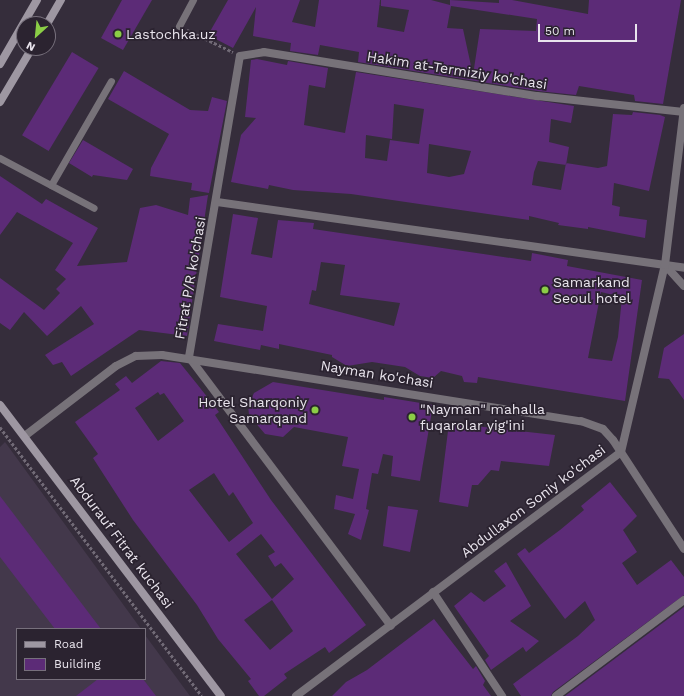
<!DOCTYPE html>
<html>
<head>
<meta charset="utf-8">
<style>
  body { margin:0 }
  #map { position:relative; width:684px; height:696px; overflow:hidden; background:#352d3b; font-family:"Work Sans",sans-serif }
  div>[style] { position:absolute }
  .built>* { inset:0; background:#43384b }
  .building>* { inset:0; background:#5c2b77; transform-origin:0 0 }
  .path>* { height:2.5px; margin-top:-1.25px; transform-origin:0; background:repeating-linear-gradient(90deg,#716a76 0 3px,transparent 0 5px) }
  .lane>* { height:7px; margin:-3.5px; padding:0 3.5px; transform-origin:3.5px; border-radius:3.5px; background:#777279 }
  .street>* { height:8px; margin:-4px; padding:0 4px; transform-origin:4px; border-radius:4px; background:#777279 }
  .secondary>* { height:8px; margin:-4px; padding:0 4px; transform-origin:4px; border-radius:4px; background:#9e97a2 }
  .dots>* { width:11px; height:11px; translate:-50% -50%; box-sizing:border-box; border:2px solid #2b2330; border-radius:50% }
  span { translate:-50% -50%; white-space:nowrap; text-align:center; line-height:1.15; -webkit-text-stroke:3.5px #2b2330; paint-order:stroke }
  .poi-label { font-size:14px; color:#e9e4ed }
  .left { translate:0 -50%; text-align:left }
  .right { translate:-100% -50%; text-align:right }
  .street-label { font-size:14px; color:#e9e4ed }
  .legend { position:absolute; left:16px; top:628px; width:130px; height:52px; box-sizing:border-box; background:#2b2330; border:1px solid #77707c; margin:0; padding:5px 7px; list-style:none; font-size:12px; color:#e9e4ed }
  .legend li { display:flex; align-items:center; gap:8px; height:20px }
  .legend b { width:20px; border:1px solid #77707c }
  .north { position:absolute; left:16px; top:16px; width:40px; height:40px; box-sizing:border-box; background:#2b2330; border:1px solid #77707c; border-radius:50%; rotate:207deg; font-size:11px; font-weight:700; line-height:16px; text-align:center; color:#e9e4ed }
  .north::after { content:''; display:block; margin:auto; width:14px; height:18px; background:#8bce46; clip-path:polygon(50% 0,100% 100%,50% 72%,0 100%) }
  .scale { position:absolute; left:538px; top:24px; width:99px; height:18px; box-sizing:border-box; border:2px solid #e9e4ed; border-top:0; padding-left:5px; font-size:12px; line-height:14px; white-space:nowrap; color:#e9e4ed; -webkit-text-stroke:3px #2b2330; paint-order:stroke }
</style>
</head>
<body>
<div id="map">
  <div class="built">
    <i style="clip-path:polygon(5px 442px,141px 629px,17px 629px,17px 679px,145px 679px,145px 635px,190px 696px,0 696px,0 447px)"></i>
  </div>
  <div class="building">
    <i style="clip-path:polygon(122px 0,152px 0,123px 50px,101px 38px)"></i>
    <i style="clip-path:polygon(evenodd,228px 0,300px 0,292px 22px,315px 27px,319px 0,380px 0,377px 27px,404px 32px,409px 10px,381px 6px,381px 0,431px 0,450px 5px,450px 0,499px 3px,499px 0,512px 0,588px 14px,589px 0,681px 0,663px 104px,635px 101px,634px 95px,579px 86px,576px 95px,538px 91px,358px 62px,359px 52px,320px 45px,318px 55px,290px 51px,291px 43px,253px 36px,256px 7px,233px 48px,208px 35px,228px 0,451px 6px,537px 19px,536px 31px,480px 29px,473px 75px,463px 29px,447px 28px,451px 6px)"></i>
    <i style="left:72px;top:52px;width:31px;height:97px;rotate:31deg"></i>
    <i style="clip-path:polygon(evenodd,257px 59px,287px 65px,288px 61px,328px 68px,325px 88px,309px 85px,304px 125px,345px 133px,356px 72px,574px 106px,571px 123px,551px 119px,549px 142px,569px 147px,566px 165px,538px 161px,534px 172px,532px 185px,561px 190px,566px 163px,598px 168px,607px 166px,613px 114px,632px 115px,633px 112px,660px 115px,665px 117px,649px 191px,614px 183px,612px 205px,620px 207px,619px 216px,647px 220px,645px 238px,588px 227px,588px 229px,558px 225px,559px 223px,529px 216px,529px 220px,351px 194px,293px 190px,269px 185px,268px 189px,231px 182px,241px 135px,256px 118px,245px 117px,251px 60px,257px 59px,394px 104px,424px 109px,419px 144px,390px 140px,387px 161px,365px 158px,366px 135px,392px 139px,394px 104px,257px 59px,429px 144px,471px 151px,464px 174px,449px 177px,427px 173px,429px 144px)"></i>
    <i style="clip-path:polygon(124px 71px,190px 110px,208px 111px,212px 97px,227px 101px,209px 193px,191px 190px,192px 183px,150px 176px,151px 168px,169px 134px,108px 99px)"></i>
    <i style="clip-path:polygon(83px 140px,133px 169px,127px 180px,93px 175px,92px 177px,69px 163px)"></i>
    <i style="clip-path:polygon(0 176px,42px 204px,46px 199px,98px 228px,77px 266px,127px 262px,140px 208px,156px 205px,188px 215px,190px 198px,208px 195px,187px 336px,139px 330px,71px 376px,62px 362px,53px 365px,45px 355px,94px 324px,81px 306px,47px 336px,24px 312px,10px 330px,0 323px,0 278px,44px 310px,60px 293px,56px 289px,66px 279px,55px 270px,73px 243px,17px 212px,0 235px)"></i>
    <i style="clip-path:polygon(evenodd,233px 214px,258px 218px,251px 254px,272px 258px,278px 220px,314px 223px,313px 229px,531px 261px,532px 253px,568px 260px,567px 266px,642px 280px,625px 401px,478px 377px,477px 383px,464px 382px,462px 376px,441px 371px,433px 378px,420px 376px,405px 367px,372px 362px,347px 366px,332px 357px,332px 355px,279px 344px,279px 349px,261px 345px,260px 350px,214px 341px,218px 324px,263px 331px,267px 306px,220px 297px,233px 214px,321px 262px,345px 265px,340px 295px,400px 303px,394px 326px,309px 304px,312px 290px,316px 291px,321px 262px,233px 214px,601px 292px,622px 297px,618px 337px,612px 361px,588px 358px,601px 292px)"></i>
    <i style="clip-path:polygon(684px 334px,684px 400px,669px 379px,658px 378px,664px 348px)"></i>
    <i style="clip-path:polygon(evenodd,161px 361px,180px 363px,197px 384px,219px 412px,215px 415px,271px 500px,366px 625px,329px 653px,325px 647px,284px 674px,287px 678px,264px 696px,259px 696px,248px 681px,251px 679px,218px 639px,197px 605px,133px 520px,93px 458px,98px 454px,75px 422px,120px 390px,115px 384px,126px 376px,132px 383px,161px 361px,158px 392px,160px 395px,164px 393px,184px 421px,158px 441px,135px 408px,158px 392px,161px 361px,214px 473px,229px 496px,233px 492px,253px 523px,229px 542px,189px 490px,214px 473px,161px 361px,261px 534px,275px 552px,268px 556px,275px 567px,281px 563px,294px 579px,272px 599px,236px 554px,261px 534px,161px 361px,272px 600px,293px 631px,270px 650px,244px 620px,272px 600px)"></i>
    <i style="clip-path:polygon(273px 382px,384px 400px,384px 397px,433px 405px,420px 481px,391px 476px,393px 456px,383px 454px,378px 474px,372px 473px,366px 509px,369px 510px,361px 540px,348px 534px,355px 514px,334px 509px,336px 495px,353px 499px,359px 469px,342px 466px,348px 437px,294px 427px,283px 437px,265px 434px,249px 415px,248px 405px,254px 393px)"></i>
    <i style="clip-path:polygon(449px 423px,555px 435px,549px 466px,501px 461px,499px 471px,491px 470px,478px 485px,472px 485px,468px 507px,439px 502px)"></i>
    <i style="clip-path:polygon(610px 482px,637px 516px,623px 530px,637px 552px,622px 563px,637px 585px,671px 560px,684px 577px,684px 595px,553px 692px,551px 696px,521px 696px,513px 684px,578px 636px,595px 620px,585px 601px,565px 619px,517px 554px,525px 548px,529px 553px,560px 530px,584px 510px,581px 506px)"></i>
    <i style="clip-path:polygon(0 496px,101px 629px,55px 629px,0 557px)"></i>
    <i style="clip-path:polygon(388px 506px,418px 510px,410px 552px,383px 546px)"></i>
    <i style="clip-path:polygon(506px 562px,531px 606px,510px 621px,539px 641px,526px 652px,523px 647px,491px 670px,485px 660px,489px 656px,454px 606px,471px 592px,484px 602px,506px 586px,494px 571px)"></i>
    <i style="clip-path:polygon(684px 607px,684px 696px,565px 696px)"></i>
    <i style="clip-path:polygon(434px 619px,473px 669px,476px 666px,485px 681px,483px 685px,491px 696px,332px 696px,346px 682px,367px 670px)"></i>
    <i style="clip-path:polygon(98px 679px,143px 679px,156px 696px,76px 696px)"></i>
  </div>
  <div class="path">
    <i style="left:187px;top:30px;width:51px;rotate:25.6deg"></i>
    <i style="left:0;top:427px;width:336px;rotate:53.1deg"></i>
  </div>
  <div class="lane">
    <i style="left:179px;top:26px;width:30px;rotate:-62deg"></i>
    <i style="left:0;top:158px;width:106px;rotate:28deg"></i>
    <i style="left:51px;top:185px;width:120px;rotate:-60deg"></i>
  </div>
  <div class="street">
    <i style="left:217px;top:202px;width:472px;rotate:8deg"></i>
    <i style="left:665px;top:265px;width:28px;rotate:48deg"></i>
    <i style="left:189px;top:357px;width:305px;rotate:-80.4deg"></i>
    <i style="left:240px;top:56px;width:24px;rotate:-9deg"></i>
    <i style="left:264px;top:52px;width:277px;rotate:9.2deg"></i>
    <i style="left:537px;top:96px;width:148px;rotate:6.2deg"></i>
    <i style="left:189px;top:357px;width:336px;rotate:53.1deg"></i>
    <i style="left:26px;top:435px;width:113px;rotate:-37.5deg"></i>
    <i style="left:116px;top:366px;width:22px;rotate:-27deg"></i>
    <i style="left:136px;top:356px;width:26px;rotate:-2deg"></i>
    <i style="left:162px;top:355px;width:424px;rotate:9deg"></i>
    <i style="left:581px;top:421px;width:23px;rotate:20deg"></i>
    <i style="left:603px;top:429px;width:15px;rotate:48deg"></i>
    <i style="left:613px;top:440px;width:130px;rotate:56.9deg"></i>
    <i style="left:433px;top:592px;width:125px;rotate:56.4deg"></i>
    <i style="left:296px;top:696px;width:406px;rotate:-36.9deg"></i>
    <i style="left:621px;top:452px;width:192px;rotate:-76.8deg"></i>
    <i style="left:665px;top:265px;width:158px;rotate:-83.1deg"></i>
    <i style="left:556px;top:696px;width:160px;rotate:-36.9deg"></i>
  </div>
  <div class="secondary">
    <i style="left:47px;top:24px;width:28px;rotate:-60deg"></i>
    <i style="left:0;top:64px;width:74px;rotate:-60deg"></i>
    <i style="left:0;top:102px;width:63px;rotate:-59.3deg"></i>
    <i style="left:0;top:405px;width:365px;rotate:52.8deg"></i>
  </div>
  <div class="dots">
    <i style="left:118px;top:34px;background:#8bce46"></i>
    <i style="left:545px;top:290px;background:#8bce46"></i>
    <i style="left:315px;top:410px;background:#8bce46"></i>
    <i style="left:412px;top:417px;background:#8bce46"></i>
  </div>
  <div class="poi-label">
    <span class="left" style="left:126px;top:34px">Lastochka.uz</span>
    <span class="left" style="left:553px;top:290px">Samarkand<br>Seoul hotel</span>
    <span class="right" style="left:307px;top:410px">Hotel Sharqoniy<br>Samarqand</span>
    <span class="left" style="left:420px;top:417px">"Nayman" mahalla<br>fuqarolar yig'ini</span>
  </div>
  <div class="street-label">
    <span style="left:457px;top:70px;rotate:9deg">Hakim at-Termiziy ko'chasi</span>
    <span style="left:190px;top:278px;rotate:-80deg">Fitrat P/R ko'chasi</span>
    <span style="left:377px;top:374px;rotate:9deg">Nayman ko'chasi</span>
    <span style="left:533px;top:501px;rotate:-37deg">Abdullaxon Soniy ko'chasi</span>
    <span style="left:122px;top:542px;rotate:53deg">Abdurauf Fitrat kuchasi</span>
  </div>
  <ul class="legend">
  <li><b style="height:5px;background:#9e97a2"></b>Road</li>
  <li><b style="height:11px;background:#5c2b77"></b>Building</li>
  </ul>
  <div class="north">N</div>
  <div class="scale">50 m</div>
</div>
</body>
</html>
